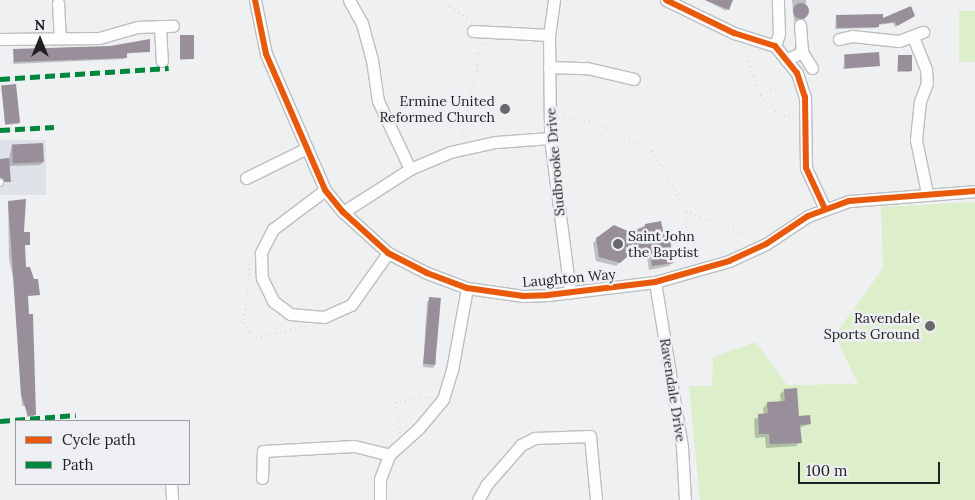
<!DOCTYPE html>
<html>
<head>
<meta charset="utf-8">
<style>
  body { margin:0 }
  #map { position:relative; width:975px; height:500px; overflow:hidden; background:#eff0f2; font-family:Lora,serif }
  div>[style] { position:absolute }
  .built>* { inset:0; background:#e0e2e9; transform-origin:0 0 }
  .green>* { inset:0; background:#dceeca; transform-origin:0 0 }
  .shadow>* { inset:0; background:#0003 }
  .building>* { inset:0; background:#988f9b; transform-origin:0 0 }
  .round { border-radius:50% }
  .path>* { height:2px; margin-top:-1px; transform-origin:0; background:repeating-linear-gradient(90deg,#dbdcdc 0 1px,transparent 0 5px) }
  .roads { filter:drop-shadow(1px 0 #bebec0) drop-shadow(-1px 0 #bebec0) drop-shadow(0 1px #bebec0) drop-shadow(0 -1px #bebec0) }
  .service>* { height:5.5px; margin:-2.75px; padding:0 2.75px; transform-origin:2.75px; border-radius:2.75px; background:#fdfdfd }
  .minor>* { height:11px; margin:-5.5px; padding:0 5.5px; transform-origin:5.5px; border-radius:5.5px; background:#fdfdfd }
  .quiet>* { height:5px; margin-top:-2.5px; transform-origin:0; background:repeating-linear-gradient(90deg,#00873e 0 10px,transparent 0 15px) }
  .cycleway>* { height:6px; margin:-3px; padding:0 3px; transform-origin:3px; border-radius:3px; background:#e8590c }
  .dots>* { width:14px; height:14px; translate:-50% -50%; box-sizing:border-box; border:2px solid #eeeff3; border-radius:50% }
  span { translate:-50% -50%; white-space:nowrap; text-align:center; line-height:1.15; -webkit-text-stroke:5px #eeeff3; paint-order:stroke }
  .poi-label { font-size:14px; color:#212123 }
  .right { translate:-100% -50%; text-align:right }
  .left { translate:0 -50%; text-align:left }
  .street-label { font-size:14px; color:#212123 }
  .legend { position:absolute; left:15px; top:420px; width:175px; height:65px; box-sizing:border-box; background:#eeeff3; border:1px solid #9c9da0; margin:0; padding:6px 9px; list-style:none; font-size:15px; color:#212123 }
  .legend li { display:flex; align-items:center; gap:10px; height:25px }
  .legend b { width:25px; border:1px solid #9c9da0 }
  .north { position:absolute; left:15px; top:15px; width:50px; height:50px; -webkit-text-stroke:4px #eeeff3; paint-order:stroke; rotate:0deg; font-size:14px; font-weight:700; line-height:20px; text-align:center; color:#212123 }
  .north::after { content:''; display:block; margin:auto; width:18px; height:22px; background:#212123; clip-path:polygon(50% 0,100% 100%,50% 72%,0 100%) }
  .scale { position:absolute; left:798px; top:462px; width:142px; height:22px; box-sizing:border-box; border:2px solid #212123; border-top:0; padding-left:6px; font-size:15px; line-height:18px; white-space:nowrap; color:#212123; -webkit-text-stroke:4px #eeeff3; paint-order:stroke }
</style>
</head>
<body>
<div id="map">
  <div class="built">
    <i style="left:0;top:140px;width:46px;height:55px"></i>
  </div>
  <div class="green">
    <i style="left:959px;top:11px;width:16px;height:51px"></i>
    <i style="clip-path:polygon(975px 202px,975px 500px,700px 500px,689px 386px,712px 386px,713px 357px,756px 342px,787px 385px,858px 384px,835px 335px,883px 268px,881px 207px)"></i>
  </div>
  <div class="shadow">
    <i style="clip-path:polygon(705px 0,729px 0,731px 1px,726px 11px)"></i>
    <i style="clip-path:polygon(792px 0,806px 0,805px 19px,794px 21px)"></i>
    <i style="clip-path:polygon(836px 16px,882px 20px,912px 18px,895px 27px,893px 23px,878px 25px,876px 28px,835px 29px)"></i>
    <i style="clip-path:polygon(181px 37px,193px 58px,192px 59px,180px 60px)"></i>
    <i style="clip-path:polygon(14px 50px,149px 51px,125px 54px,124px 59px,13px 64px)"></i>
    <i style="clip-path:polygon(845px 56px,878px 66px,843px 69px)"></i>
    <i style="clip-path:polygon(898px 57px,912px 70px,910px 72px,897px 72px)"></i>
    <i style="clip-path:polygon(2px 86px,19px 123px,17px 124px,5px 125px)"></i>
    <i style="clip-path:polygon(12px 145px,43px 162px,40px 165px,9px 166px,9px 182px,4px 182px,0 179px,0 160px,9px 159px)"></i>
    <i style="clip-path:polygon(8px 202px,29px 244px,24px 246px,25px 269px,38px 294px,27px 296px,34px 416px,27px 417px,26px 406px,22px 406px,15px 285px,9px 260px)"></i>
    <i style="clip-path:polygon(645px 225px,663px 236px,673px 262px,669px 266px,649px 270px,647px 257px,629px 254px,616px 266px,596px 261px,593px 243px,597px 239px,630px 233px)"></i>
    <i style="clip-path:polygon(430px 299px,436px 364px,433px 368px,423px 367px,427px 302px)"></i>
    <i style="clip-path:polygon(785px 390px,798px 417px,810px 424px,799px 428px,800px 442px,796px 446px,766px 448px,765px 437px,755px 438px,754px 419px,764px 415px,763px 408px,768px 403px,781px 403px,780px 394px)"></i>
  </div>
  <div class="building">
    <i style="clip-path:polygon(705px 0,733px 0,729px 10px)"></i>
    <i class="round" style="left:793px;top:3px;width:16px;height:16px"></i>
    <i style="clip-path:polygon(911px 6px,915px 16px,897px 26px,895px 22px,879px 24px,879px 27px,837px 28px,836px 15px,883px 14px,883px 18px)"></i>
    <i style="left:180px;top:35px;width:14px;height:24px"></i>
    <i style="clip-path:polygon(150px 39px,150px 52px,127px 53px,127px 58px,14px 62px,13px 49px,110px 46px)"></i>
    <i style="left:879px;top:52px;width:14px;height:35px;rotate:86deg"></i>
    <i style="left:898px;top:55px;width:14px;height:16px"></i>
    <i style="left:16px;top:84px;width:39px;height:15px;rotate:84deg"></i>
    <i style="left:43px;top:143px;width:19px;height:31px;rotate:87deg"></i>
    <i style="clip-path:polygon(9px 158px,11px 182px,5px 182px,0 177px,0 159px)"></i>
    <i style="clip-path:polygon(26px 199px,24px 232px,30px 232px,30px 245px,25px 245px,26px 267px,30px 267px,34px 279px,38px 279px,40px 295px,28px 296px,29px 314px,33px 314px,36px 415px,28px 416px,21px 395px,8px 201px)"></i>
    <i style="clip-path:polygon(661px 221px,664px 235px,669px 234px,674px 263px,652px 266px,650px 254px,634px 251px,620px 263px,599px 257px,596px 238px,614px 225px,630px 232px,645px 227px,645px 224px)"></i>
    <i style="left:429px;top:297px;width:12px;height:67px;rotate:5deg"></i>
    <i style="clip-path:polygon(797px 388px,799px 416px,810px 415px,811px 424px,800px 425px,802px 443px,770px 444px,769px 434px,759px 434px,758px 414px,768px 413px,767px 402px,785px 401px,784px 389px)"></i>
  </div>
  <div class="path">
    <i style="left:430px;top:0;width:21px;rotate:19deg"></i>
    <i style="left:450px;top:7px;width:26px;rotate:32deg"></i>
    <i style="left:744px;top:47px;width:51px;rotate:70.5deg"></i>
    <i style="left:761px;top:95px;width:21px;rotate:49deg"></i>
    <i style="left:775px;top:111px;width:23px;rotate:25deg"></i>
    <i style="left:761px;top:95px;width:33px;rotate:-27deg"></i>
    <i style="left:559px;top:118px;width:34px;rotate:7deg"></i>
    <i style="left:593px;top:122px;width:66px;rotate:26.2deg"></i>
    <i style="left:652px;top:151px;width:69px;rotate:60.5deg"></i>
    <i style="left:686px;top:211px;width:71px;rotate:22.2deg"></i>
    <i style="left:460px;top:140px;width:72px;rotate:-76.3deg"></i>
    <i style="left:477px;top:70px;width:16px;rotate:-86deg"></i>
    <i style="left:478px;top:54px;width:14px;rotate:-65deg"></i>
    <i style="left:250px;top:259px;width:64px;rotate:95.4deg"></i>
    <i style="left:244px;top:323px;width:12px;rotate:59deg"></i>
    <i style="left:250px;top:333px;width:8px;rotate:40deg"></i>
    <i style="left:256px;top:338px;width:52px;rotate:-13.2deg"></i>
    <i style="left:686px;top:263px;width:52px;rotate:-90deg"></i>
    <i style="left:400px;top:433px;width:30px;rotate:-99deg"></i>
    <i style="left:395px;top:403px;width:36px;rotate:-10deg"></i>
  </div>
  <div class="roads">
    <div class="service">
      <i style="left:0;top:182px;width:1px;rotate:90deg"></i>
    </div>
    <div class="minor">
      <i style="left:255px;top:0;width:55px;rotate:78.5deg"></i>
      <i style="left:266px;top:54px;width:148px;rotate:66.5deg"></i>
      <i style="left:325px;top:190px;width:28px;rotate:51deg"></i>
      <i style="left:343px;top:212px;width:61px;rotate:42.3deg"></i>
      <i style="left:388px;top:253px;width:44px;rotate:27.1deg"></i>
      <i style="left:427px;top:273px;width:43px;rotate:20.6deg"></i>
      <i style="left:467px;top:288px;width:57px;rotate:8.1deg"></i>
      <i style="left:523px;top:296px;width:25px;rotate:-2deg"></i>
      <i style="left:548px;top:295px;width:108px;rotate:-6.9deg"></i>
      <i style="left:655px;top:282px;width:77px;rotate:-15.8deg"></i>
      <i style="left:729px;top:261px;width:41px;rotate:-24.7deg"></i>
      <i style="left:766px;top:244px;width:50px;rotate:-33.7deg"></i>
      <i style="left:808px;top:216px;width:44px;rotate:-20.1deg"></i>
      <i style="left:849px;top:201px;width:126px;rotate:-4.5deg"></i>
      <i style="left:349px;top:0;width:26px;rotate:61deg"></i>
      <i style="left:362px;top:23px;width:38px;rotate:75deg"></i>
      <i style="left:372px;top:60px;width:41px;rotate:81.7deg"></i>
      <i style="left:378px;top:101px;width:75px;rotate:64.8deg"></i>
      <i style="left:554px;top:0;width:35px;rotate:98deg"></i>
      <i style="left:549px;top:35px;width:103px;rotate:89.4deg"></i>
      <i style="left:550px;top:138px;width:156px;rotate:82.6deg"></i>
      <i style="left:666px;top:0;width:76px;rotate:25.9deg"></i>
      <i style="left:734px;top:33px;width:43px;rotate:17.6deg"></i>
      <i style="left:775px;top:46px;width:35px;rotate:51deg"></i>
      <i style="left:797px;top:73px;width:25px;rotate:72deg"></i>
      <i style="left:805px;top:97px;width:71px;rotate:89.2deg"></i>
      <i style="left:806px;top:168px;width:45px;rotate:65.1deg"></i>
      <i style="left:58px;top:3px;width:35px;rotate:87deg"></i>
      <i style="left:160px;top:26px;width:35px;rotate:87deg"></i>
      <i style="left:473px;top:31px;width:76px;rotate:3deg"></i>
      <i style="left:913px;top:37px;width:35px;rotate:68deg"></i>
      <i style="left:926px;top:70px;width:13px;rotate:86deg"></i>
      <i style="left:927px;top:83px;width:19px;rotate:111deg"></i>
      <i style="left:920px;top:101px;width:39px;rotate:96deg"></i>
      <i style="left:916px;top:140px;width:54px;rotate:78.3deg"></i>
      <i style="left:0;top:39px;width:99px;rotate:-0.6deg"></i>
      <i style="left:99px;top:38px;width:40px;rotate:-16deg"></i>
      <i style="left:137px;top:27px;width:36px;rotate:-2deg"></i>
      <i style="left:839px;top:39px;width:13px;rotate:-13deg"></i>
      <i style="left:852px;top:36px;width:47px;rotate:6.1deg"></i>
      <i style="left:899px;top:41px;width:26px;rotate:-21deg"></i>
      <i style="left:775px;top:46px;width:13px;rotate:-72deg"></i>
      <i style="left:779px;top:34px;width:34px;rotate:-92deg"></i>
      <i style="left:802px;top:52px;width:19px;rotate:58deg"></i>
      <i style="left:786px;top:60px;width:18px;rotate:-27deg"></i>
      <i style="left:802px;top:52px;width:27px;rotate:-94deg"></i>
      <i style="left:549px;top:67px;width:38px;rotate:2deg"></i>
      <i style="left:587px;top:68px;width:48px;rotate:13.2deg"></i>
      <i style="left:246px;top:178px;width:66px;rotate:-26.2deg"></i>
      <i style="left:325px;top:190px;width:65px;rotate:143.1deg"></i>
      <i style="left:273px;top:229px;width:27px;rotate:117deg"></i>
      <i style="left:261px;top:253px;width:25px;rotate:88deg"></i>
      <i style="left:262px;top:278px;width:25px;rotate:64deg"></i>
      <i style="left:273px;top:301px;width:21px;rotate:37deg"></i>
      <i style="left:290px;top:314px;width:34px;rotate:5deg"></i>
      <i style="left:324px;top:317px;width:30px;rotate:-24deg"></i>
      <i style="left:351px;top:305px;width:64px;rotate:-54.6deg"></i>
      <i style="left:343px;top:212px;width:80px;rotate:-32.7deg"></i>
      <i style="left:410px;top:169px;width:43px;rotate:-23deg"></i>
      <i style="left:450px;top:152px;width:47px;rotate:-12.3deg"></i>
      <i style="left:496px;top:142px;width:54px;rotate:-4.2deg"></i>
      <i style="left:655px;top:282px;width:167px;rotate:80.7deg"></i>
      <i style="left:682px;top:447px;width:53px;rotate:86.8deg"></i>
      <i style="left:262px;top:478px;width:27px;rotate:-88deg"></i>
      <i style="left:263px;top:451px;width:91px;rotate:-3.1deg"></i>
      <i style="left:354px;top:446px;width:36px;rotate:14deg"></i>
      <i style="left:171px;top:484px;width:16px;rotate:86deg"></i>
      <i style="left:380px;top:500px;width:21px;rotate:-90deg"></i>
      <i style="left:380px;top:479px;width:26px;rotate:-69deg"></i>
      <i style="left:389px;top:455px;width:39px;rotate:-42deg"></i>
      <i style="left:418px;top:429px;width:39px;rotate:-50deg"></i>
      <i style="left:443px;top:399px;width:30px;rotate:-73deg"></i>
      <i style="left:452px;top:370px;width:83px;rotate:-79.6deg"></i>
      <i style="left:478px;top:500px;width:18px;rotate:-61deg"></i>
      <i style="left:487px;top:484px;width:52px;rotate:-48.9deg"></i>
      <i style="left:521px;top:445px;width:16px;rotate:-27deg"></i>
      <i style="left:535px;top:438px;width:55px;rotate:-2.1deg"></i>
      <i style="left:590px;top:436px;width:64px;rotate:84.6deg"></i>
    </div>
  </div>
  <div class="quiet">
    <i style="left:0;top:79px;width:169px;rotate:-3.7deg"></i>
    <i style="left:0;top:130px;width:54px;rotate:-3.2deg"></i>
    <i style="left:0;top:421px;width:76px;rotate:-4.5deg"></i>
  </div>
  <div class="cycleway">
    <i style="left:255px;top:0;width:55px;rotate:78.5deg"></i>
    <i style="left:266px;top:54px;width:148px;rotate:66.5deg"></i>
    <i style="left:325px;top:190px;width:28px;rotate:51deg"></i>
    <i style="left:343px;top:212px;width:61px;rotate:42.3deg"></i>
    <i style="left:388px;top:253px;width:44px;rotate:27.1deg"></i>
    <i style="left:427px;top:273px;width:43px;rotate:20.6deg"></i>
    <i style="left:467px;top:288px;width:57px;rotate:8.1deg"></i>
    <i style="left:523px;top:296px;width:25px;rotate:-2deg"></i>
    <i style="left:548px;top:295px;width:108px;rotate:-6.9deg"></i>
    <i style="left:655px;top:282px;width:77px;rotate:-15.8deg"></i>
    <i style="left:729px;top:261px;width:41px;rotate:-24.7deg"></i>
    <i style="left:766px;top:244px;width:50px;rotate:-33.7deg"></i>
    <i style="left:808px;top:216px;width:44px;rotate:-20.1deg"></i>
    <i style="left:849px;top:201px;width:126px;rotate:-4.5deg"></i>
    <i style="left:666px;top:0;width:76px;rotate:25.9deg"></i>
    <i style="left:734px;top:33px;width:43px;rotate:17.6deg"></i>
    <i style="left:775px;top:46px;width:35px;rotate:51deg"></i>
    <i style="left:797px;top:73px;width:25px;rotate:72deg"></i>
    <i style="left:805px;top:97px;width:71px;rotate:89.2deg"></i>
    <i style="left:806px;top:168px;width:45px;rotate:65.1deg"></i>
  </div>
  <div class="dots">
    <i style="left:505px;top:109px;background:#69696b"></i>
    <i style="left:618px;top:244px;background:#69696b"></i>
    <i style="left:930px;top:326px;background:#69696b"></i>
  </div>
  <div class="poi-label">
    <span class="right" style="left:495px;top:109px">Ermine United<br>Reformed Church</span>
    <span class="left" style="left:628px;top:244px">Saint John<br>the Baptist</span>
    <span class="right" style="left:920px;top:326px">Ravendale<br>Sports Ground</span>
  </div>
  <div class="street-label">
    <span style="left:555px;top:162px;rotate:-95deg">Sudbrooke Drive</span>
    <span style="left:569px;top:278px;rotate:-5deg">Laughton Way</span>
    <span style="left:673px;top:390px;rotate:81deg">Ravendale Drive</span>
  </div>
  <ul class="legend">
  <li><b style="height:6px;background:#e8590c"></b>Cycle path</li>
  <li><b style="height:6px;background:#00873e"></b>Path</li>
  </ul>
  <div class="north">N</div>
  <div class="scale">100 m</div>
</div>
</body>
</html>
